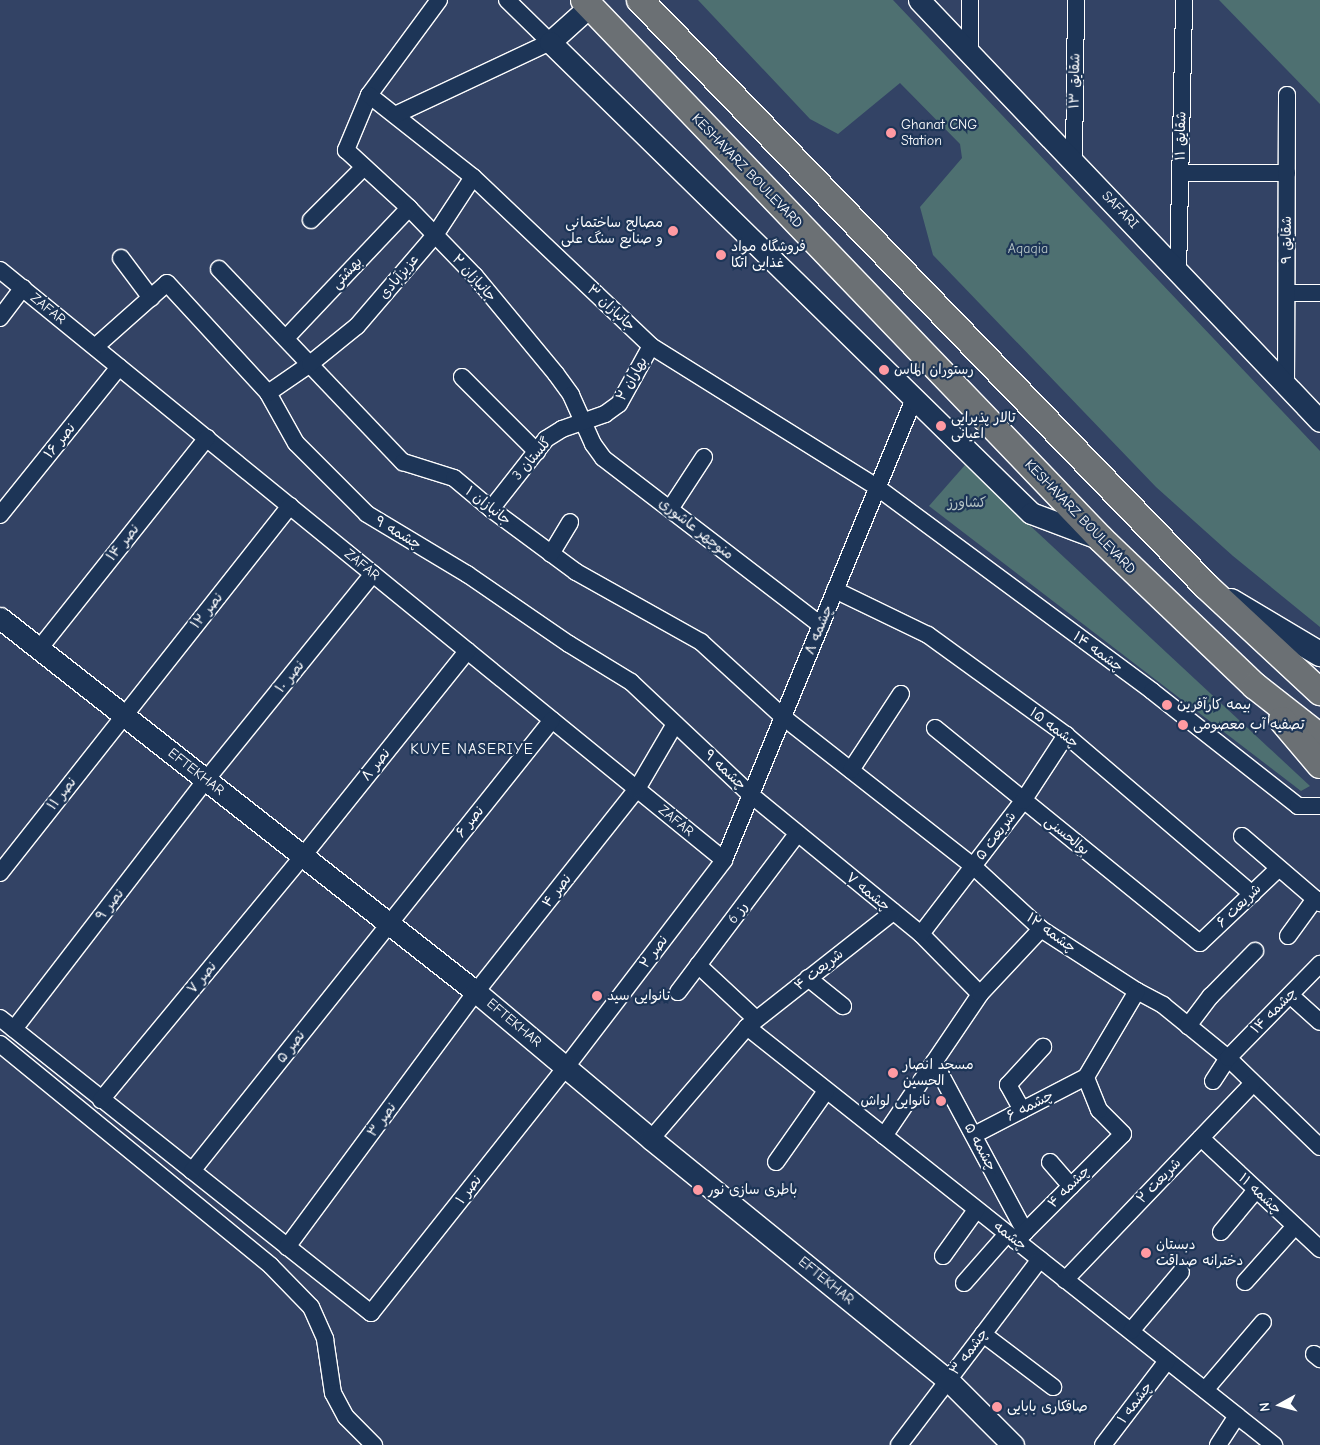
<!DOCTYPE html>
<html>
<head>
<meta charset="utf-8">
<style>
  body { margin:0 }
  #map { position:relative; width:1320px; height:1445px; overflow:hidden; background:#334365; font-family:"Comic Neue","Playpen Sans Arabic",sans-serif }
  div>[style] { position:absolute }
  .green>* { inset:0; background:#4e7071 }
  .roads { filter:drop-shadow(1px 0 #fff) drop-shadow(-1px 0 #fff) drop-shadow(0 1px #fff) drop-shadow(0 -1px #fff) }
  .minor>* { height:16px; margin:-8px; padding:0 8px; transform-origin:8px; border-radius:8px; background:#1d3557 }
  .tertiary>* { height:21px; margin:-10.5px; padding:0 10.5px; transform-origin:10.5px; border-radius:10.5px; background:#1d3557 }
  .secondary>* { height:24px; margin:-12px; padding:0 12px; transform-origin:12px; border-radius:12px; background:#1d3557 }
  .primary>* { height:26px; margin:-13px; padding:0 13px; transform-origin:13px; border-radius:13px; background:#6b7074 }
  .dots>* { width:14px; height:14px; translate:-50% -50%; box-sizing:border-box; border:2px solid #1d3557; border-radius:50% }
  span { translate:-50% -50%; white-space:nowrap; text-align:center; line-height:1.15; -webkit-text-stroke:4.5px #1d3557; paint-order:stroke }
  .street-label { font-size:14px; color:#fff }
  .poi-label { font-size:14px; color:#fff }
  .left { translate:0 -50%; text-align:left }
  .right { translate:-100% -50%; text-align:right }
  .park-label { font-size:14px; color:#b8c6c6 }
  .neighbourhood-label { font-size:15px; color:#fff; letter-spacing:1px }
  .north { position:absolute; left:1255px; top:1380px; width:50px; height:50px; -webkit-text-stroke:4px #1d3557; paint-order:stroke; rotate:263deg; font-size:14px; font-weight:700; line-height:20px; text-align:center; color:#fff }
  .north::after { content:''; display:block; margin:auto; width:18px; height:22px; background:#fff; clip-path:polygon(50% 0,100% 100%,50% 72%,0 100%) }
</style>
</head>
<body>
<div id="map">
  <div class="green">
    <i style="clip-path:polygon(698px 0,893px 0,1320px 451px,1320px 627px,1233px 556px,1156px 487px,933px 255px,920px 207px,962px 158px,960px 144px,900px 83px,838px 134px,810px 119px)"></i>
    <i style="clip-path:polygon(1219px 0,1320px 0,1320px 104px)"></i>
    <i style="clip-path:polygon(965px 465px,1310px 786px,1301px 791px,929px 506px)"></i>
  </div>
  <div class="roads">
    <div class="minor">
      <i style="left:439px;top:0;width:118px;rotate:126.4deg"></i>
      <i style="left:369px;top:95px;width:60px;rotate:112.7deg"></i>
      <i style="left:346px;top:150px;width:86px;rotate:42.6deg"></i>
      <i style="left:409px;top:208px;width:95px;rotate:45.9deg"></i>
      <i style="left:475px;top:276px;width:127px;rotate:50.4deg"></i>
      <i style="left:556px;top:374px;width:26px;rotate:54deg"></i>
      <i style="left:571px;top:395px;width:54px;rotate:65.8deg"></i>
      <i style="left:593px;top:444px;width:17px;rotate:54deg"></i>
      <i style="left:603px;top:458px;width:275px;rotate:37.5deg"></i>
      <i style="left:970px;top:0;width:54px;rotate:90deg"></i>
      <i style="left:369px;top:95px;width:132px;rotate:38.3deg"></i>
      <i style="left:473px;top:177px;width:245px;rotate:43.5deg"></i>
      <i style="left:651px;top:346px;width:268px;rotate:32deg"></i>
      <i style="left:878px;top:488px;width:341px;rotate:36.5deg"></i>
      <i style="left:1152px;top:691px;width:186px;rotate:38.2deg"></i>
      <i style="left:1298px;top:806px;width:22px"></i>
      <i style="left:395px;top:115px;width:171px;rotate:-25.2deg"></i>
      <i style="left:550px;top:42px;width:60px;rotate:-135.7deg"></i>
      <i style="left:1074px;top:163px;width:163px;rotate:-89.3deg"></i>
      <i style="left:1180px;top:173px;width:107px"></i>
      <i style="left:311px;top:220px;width:75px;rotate:-45deg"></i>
      <i style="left:121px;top:258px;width:50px;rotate:53.1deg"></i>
      <i style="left:219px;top:269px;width:267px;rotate:46.4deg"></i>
      <i style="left:403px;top:462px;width:53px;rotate:17.4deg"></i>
      <i style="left:454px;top:478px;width:48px;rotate:40deg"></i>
      <i style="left:491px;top:509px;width:106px;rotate:36.5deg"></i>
      <i style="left:576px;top:572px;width:143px;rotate:29.2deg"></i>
      <i style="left:701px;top:642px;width:111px;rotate:42.4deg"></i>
      <i style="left:783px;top:717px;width:241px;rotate:38.1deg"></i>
      <i style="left:973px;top:866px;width:93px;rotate:42.8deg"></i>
      <i style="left:1041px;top:929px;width:114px;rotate:32.9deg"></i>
      <i style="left:1137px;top:991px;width:30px;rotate:28deg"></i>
      <i style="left:1163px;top:1005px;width:84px;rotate:39.2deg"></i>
      <i style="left:1228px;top:1058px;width:128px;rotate:44.1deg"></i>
      <i style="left:0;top:270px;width:934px;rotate:39.18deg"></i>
      <i style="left:1178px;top:272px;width:272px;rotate:-88.7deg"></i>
      <i style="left:1287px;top:293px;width:33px"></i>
      <i style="left:0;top:318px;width:38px;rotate:-53deg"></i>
      <i style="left:286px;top:338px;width:179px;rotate:-46.6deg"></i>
      <i style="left:95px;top:347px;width:96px;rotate:-41.6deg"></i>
      <i style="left:167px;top:283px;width:149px;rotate:47.4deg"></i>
      <i style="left:268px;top:393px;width:57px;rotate:60.8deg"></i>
      <i style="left:296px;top:443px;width:100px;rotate:45deg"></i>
      <i style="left:367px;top:514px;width:117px;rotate:31deg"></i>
      <i style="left:467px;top:574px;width:124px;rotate:34.5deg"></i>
      <i style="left:569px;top:644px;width:73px;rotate:31.5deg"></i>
      <i style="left:631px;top:682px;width:165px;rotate:43.3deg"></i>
      <i style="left:751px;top:795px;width:220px;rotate:39.3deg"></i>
      <i style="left:921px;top:934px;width:84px;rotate:45.5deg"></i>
      <i style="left:462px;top:377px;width:106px;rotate:45deg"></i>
      <i style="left:1286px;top:385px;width:290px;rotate:-89.8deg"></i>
      <i style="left:268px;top:393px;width:51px;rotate:-34.6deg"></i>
      <i style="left:310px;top:364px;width:60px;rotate:-39deg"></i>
      <i style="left:357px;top:326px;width:120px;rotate:-49.4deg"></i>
      <i style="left:435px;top:235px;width:69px;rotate:-56.8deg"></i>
      <i style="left:491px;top:509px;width:89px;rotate:-51.8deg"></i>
      <i style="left:546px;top:439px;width:19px;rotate:-32deg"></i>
      <i style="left:562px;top:429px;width:46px;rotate:-19.2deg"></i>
      <i style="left:605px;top:414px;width:17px;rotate:-36deg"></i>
      <i style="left:619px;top:404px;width:66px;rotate:-61.1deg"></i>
      <i style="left:670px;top:509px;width:62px;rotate:-56.8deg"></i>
      <i style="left:0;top:515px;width:190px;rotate:-51.2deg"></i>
      <i style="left:551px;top:554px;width:37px;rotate:-59deg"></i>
      <i style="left:835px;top:590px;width:103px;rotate:25.8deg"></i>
      <i style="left:928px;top:635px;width:170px;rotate:35.9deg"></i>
      <i style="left:1066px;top:735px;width:245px;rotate:40.5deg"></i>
      <i style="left:39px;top:649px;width:270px;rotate:-51.5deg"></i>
      <i style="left:935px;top:728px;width:341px;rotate:39.1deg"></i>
      <i style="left:1200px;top:943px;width:108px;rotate:-43.5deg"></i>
      <i style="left:851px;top:770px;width:91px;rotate:-56.7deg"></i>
      <i style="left:1242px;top:836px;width:103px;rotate:40.7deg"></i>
      <i style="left:0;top:873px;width:468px;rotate:-51.7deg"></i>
      <i style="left:921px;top:934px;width:168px;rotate:-52.5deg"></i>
      <i style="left:1023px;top:801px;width:79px;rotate:-56.9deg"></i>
      <i style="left:1288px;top:936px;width:46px;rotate:-53.9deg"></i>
      <i style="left:698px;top:965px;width:79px;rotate:43deg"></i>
      <i style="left:808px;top:978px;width:45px;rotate:38.7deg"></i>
      <i style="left:678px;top:992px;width:198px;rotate:-53deg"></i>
      <i style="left:1290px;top:995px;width:40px;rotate:42deg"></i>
      <i style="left:0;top:1018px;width:474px;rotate:38.5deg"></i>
      <i style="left:371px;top:1313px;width:314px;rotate:-51.6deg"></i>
      <i style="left:566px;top:1067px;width:260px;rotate:-52.6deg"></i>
      <i style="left:724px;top:860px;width:498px;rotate:-67.6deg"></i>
      <i style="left:1188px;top:1026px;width:38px;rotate:-53deg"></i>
      <i style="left:1211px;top:996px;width:63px;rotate:-45.6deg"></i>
      <i style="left:747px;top:1027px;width:673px;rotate:38.42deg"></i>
      <i style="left:14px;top:1029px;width:314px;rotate:-52.4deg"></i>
      <i style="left:206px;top:780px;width:265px;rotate:-51deg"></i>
      <i style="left:0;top:1044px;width:350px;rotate:39.3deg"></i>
      <i style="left:271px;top:1266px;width:57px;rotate:45.7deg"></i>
      <i style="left:311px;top:1307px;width:35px;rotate:66deg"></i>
      <i style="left:325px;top:1339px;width:55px;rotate:81.6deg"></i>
      <i style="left:333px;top:1393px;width:27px;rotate:62deg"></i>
      <i style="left:346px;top:1417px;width:40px;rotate:45deg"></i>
      <i style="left:934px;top:1062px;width:193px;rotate:61.8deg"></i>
      <i style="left:1086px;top:1077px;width:100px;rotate:-59.3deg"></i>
      <i style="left:1213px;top:1081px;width:27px;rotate:-57deg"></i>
      <i style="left:1228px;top:1058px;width:132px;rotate:-45.6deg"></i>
      <i style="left:101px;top:1100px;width:317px;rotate:-50.4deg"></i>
      <i style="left:303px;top:856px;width:263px;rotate:-51.3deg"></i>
      <i style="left:1022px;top:1110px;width:29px;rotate:-119deg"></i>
      <i style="left:1008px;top:1085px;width:52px;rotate:-47.4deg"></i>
      <i style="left:974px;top:1135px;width:126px;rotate:-27.4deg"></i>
      <i style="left:884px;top:1136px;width:171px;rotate:-55.9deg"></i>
      <i style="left:980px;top:994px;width:89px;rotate:-46.8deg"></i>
      <i style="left:1201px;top:1138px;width:163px;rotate:43deg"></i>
      <i style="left:651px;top:1139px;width:148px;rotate:-49.4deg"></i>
      <i style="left:747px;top:1027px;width:186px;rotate:-38.2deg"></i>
      <i style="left:776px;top:1162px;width:87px;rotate:-54.8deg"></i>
      <i style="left:1050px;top:1162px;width:32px;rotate:49deg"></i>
      <i style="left:192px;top:1171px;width:577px;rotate:-51.4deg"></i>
      <i style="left:1221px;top:1232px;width:55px;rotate:-50.2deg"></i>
      <i style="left:1016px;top:1241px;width:151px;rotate:-45deg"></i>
      <i style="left:1123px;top:1134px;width:34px;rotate:-135deg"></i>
      <i style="left:1099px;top:1110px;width:35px;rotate:-112deg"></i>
      <i style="left:287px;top:1247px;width:317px;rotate:-53.5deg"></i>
      <i style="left:476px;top:992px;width:259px;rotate:-51.6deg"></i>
      <i style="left:637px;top:789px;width:75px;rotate:-59.7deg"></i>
      <i style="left:943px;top:1256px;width:57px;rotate:-54.3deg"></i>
      <i style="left:1065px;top:1280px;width:272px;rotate:-46.3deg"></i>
      <i style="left:1245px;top:1282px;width:75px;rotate:-48.2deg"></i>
      <i style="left:964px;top:1283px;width:65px;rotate:-48.7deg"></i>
      <i style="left:1131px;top:1331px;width:77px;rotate:-49.7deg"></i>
      <i style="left:983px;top:1334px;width:88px;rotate:37.1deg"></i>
      <i style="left:1314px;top:1354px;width:8px;rotate:40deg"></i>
      <i style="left:1205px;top:1390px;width:89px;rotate:-49.5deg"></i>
      <i style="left:899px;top:1445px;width:233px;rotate:-52.8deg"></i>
      <i style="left:1103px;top:1445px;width:106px;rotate:-52.7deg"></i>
      <i style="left:1218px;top:1445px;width:35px;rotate:-57deg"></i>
    </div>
    <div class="tertiary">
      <i style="left:919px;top:0;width:581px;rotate:46.39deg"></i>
      <i style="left:590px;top:6px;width:54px;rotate:138deg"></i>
      <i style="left:550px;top:42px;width:673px;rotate:44.4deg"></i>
      <i style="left:1031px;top:513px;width:72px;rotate:20.5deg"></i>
      <i style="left:0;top:618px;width:605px;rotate:38.16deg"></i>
      <i style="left:476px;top:992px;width:229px;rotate:40deg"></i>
      <i style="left:651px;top:1139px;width:382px;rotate:39.1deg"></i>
      <i style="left:948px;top:1380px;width:92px;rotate:45deg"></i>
    </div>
    <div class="secondary">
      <i style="left:1231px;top:601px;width:104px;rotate:30.8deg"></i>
    </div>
    <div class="primary">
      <i style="left:584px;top:0;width:747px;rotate:46.19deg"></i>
      <i style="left:1101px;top:539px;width:213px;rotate:43.7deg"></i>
      <i style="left:1255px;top:686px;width:83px;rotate:38.1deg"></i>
      <i style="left:640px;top:0;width:815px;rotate:45.99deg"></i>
      <i style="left:1206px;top:586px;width:156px;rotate:42.9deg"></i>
      <i style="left:1282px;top:720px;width:59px;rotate:49.8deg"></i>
    </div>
  </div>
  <div class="dots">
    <i style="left:891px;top:133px;background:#ff9aa2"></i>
    <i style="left:673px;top:231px;background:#ff9aa2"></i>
    <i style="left:721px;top:255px;background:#ff9aa2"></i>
    <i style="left:884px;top:370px;background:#ff9aa2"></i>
    <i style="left:941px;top:426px;background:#ff9aa2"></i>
    <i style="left:1167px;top:705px;background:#ff9aa2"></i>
    <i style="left:1183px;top:725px;background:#ff9aa2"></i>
    <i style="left:597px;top:996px;background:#ff9aa2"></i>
    <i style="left:893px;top:1073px;background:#ff9aa2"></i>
    <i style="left:941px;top:1101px;background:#ff9aa2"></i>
    <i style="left:698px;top:1190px;background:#ff9aa2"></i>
    <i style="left:1146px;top:1253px;background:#ff9aa2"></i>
    <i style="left:997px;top:1407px;background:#ff9aa2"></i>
  </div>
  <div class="street-label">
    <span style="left:1075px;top:81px;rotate:-89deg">شقایق ۱۳</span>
    <span style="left:1181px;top:136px;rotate:-89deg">شقایق ۱۱</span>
    <span style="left:747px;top:171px;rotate:46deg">KESHAVARZ BOULEVARD</span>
    <span style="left:1120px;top:210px;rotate:46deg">SAFARI</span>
    <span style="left:1287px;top:240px;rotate:-90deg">شقایق ۹</span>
    <span style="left:347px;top:273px;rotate:-47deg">بهشتی</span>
    <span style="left:399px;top:277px;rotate:-50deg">عزیزآبادی</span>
    <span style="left:474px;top:278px;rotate:48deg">جانبازان ۲</span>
    <span style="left:611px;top:308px;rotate:43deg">جانبازان ۳</span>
    <span style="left:48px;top:309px;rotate:39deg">ZAFAR</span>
    <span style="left:632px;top:379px;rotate:-60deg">بهاران ۲</span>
    <span style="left:60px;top:441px;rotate:-51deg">نصر ۱۶</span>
    <span style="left:532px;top:459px;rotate:-49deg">گلستان 3</span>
    <span style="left:488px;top:506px;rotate:38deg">جانبازان ۱</span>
    <span style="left:1080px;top:517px;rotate:46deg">KESHAVARZ BOULEVARD</span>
    <span style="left:696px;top:529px;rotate:38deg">منوچهر عاشوری</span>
    <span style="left:398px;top:533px;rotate:31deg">چشمه ۹</span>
    <span style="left:123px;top:543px;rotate:-51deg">نصر ۱۴</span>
    <span style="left:362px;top:565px;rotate:39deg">ZAFAR</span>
    <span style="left:207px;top:611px;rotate:-51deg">نصر ۱۲</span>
    <span style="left:819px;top:630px;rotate:-68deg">چشمه ۸</span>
    <span style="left:1098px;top:652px;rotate:36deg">چشمه ۱۴</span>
    <span style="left:290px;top:677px;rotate:-51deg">نصر ۱۰</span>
    <span style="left:1054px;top:728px;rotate:37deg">چشمه ۱۵</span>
    <span style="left:376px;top:765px;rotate:-51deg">نصر ۸</span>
    <span style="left:725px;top:770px;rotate:43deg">چشمه ۹</span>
    <span style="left:196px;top:772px;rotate:38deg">EFTEKHAR</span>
    <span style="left:62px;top:794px;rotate:-52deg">نصر ۱۱</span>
    <span style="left:676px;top:821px;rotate:39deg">ZAFAR</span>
    <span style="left:470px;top:822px;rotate:-51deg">نصر ۶</span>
    <span style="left:996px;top:836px;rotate:-53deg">شریعت ۵</span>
    <span style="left:1067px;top:836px;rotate:39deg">بوالحسنی</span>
    <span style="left:557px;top:891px;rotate:-52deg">نصر ۴</span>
    <span style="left:868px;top:892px;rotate:39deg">چشمه ۷</span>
    <span style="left:110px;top:905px;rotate:-52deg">نصر ۹</span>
    <span style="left:1239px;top:906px;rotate:-44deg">شریعت ۶</span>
    <span style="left:738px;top:913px;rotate:-53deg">رز 6</span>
    <span style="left:1051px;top:933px;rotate:36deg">چشمه ۱۲</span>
    <span style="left:654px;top:952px;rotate:-53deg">نصر ۲</span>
    <span style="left:819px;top:970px;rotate:-38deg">شریعت ۴</span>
    <span style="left:202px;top:978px;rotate:-50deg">نصر ۷</span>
    <span style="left:1274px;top:1011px;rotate:-45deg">چشمه ۱۴</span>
    <span style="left:514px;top:1023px;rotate:40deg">EFTEKHAR</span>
    <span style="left:291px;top:1047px;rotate:-52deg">نصر ۵</span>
    <span style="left:1030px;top:1106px;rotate:-27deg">چشمه ۶</span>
    <span style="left:382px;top:1120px;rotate:-54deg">نصر ۳</span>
    <span style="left:980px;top:1147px;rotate:62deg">چشمه ۵</span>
    <span style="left:1159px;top:1181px;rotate:-46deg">شریعت ۲</span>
    <span style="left:1069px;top:1187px;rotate:-45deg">چشمه ۴</span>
    <span style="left:469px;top:1190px;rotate:-52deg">نصر ۱</span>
    <span style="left:1260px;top:1194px;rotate:43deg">چشمه ۱۱</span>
    <span style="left:1010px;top:1236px;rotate:38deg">چشمه</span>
    <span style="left:826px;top:1281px;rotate:39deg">EFTEKHAR</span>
    <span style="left:969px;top:1352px;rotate:-53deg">چشمه ۳</span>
    <span style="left:1135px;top:1403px;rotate:-53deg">چشمه ۱</span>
  </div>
  <div class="poi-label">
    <span class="left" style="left:901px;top:133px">Ghanat CNG<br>Station</span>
    <span class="right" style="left:663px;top:231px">مصالح ساختمانی<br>و صنایع سنگ علی</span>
    <span class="left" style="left:731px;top:255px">فروشگاه مواد<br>غذایی اتکا</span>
    <span class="left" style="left:894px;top:370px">رستوران الماس</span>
    <span class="left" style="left:951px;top:426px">تالار پذیرایی<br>اعیانی</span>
    <span class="left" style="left:1177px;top:705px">بیمه کارآفرین</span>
    <span class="left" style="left:1193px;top:725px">تصفیه آب معصومی</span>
    <span class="left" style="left:607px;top:996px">نانوایی‌ سید</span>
    <span class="left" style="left:903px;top:1073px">مسجد انصار<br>الحسین</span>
    <span class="right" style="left:931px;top:1101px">نانوایی لواش</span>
    <span class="left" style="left:708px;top:1190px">باطری سازی نور</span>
    <span class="left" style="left:1156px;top:1253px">دبستان<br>دخترانه صداقت</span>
    <span class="left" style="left:1007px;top:1407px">صافکاری بابایی</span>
  </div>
  <div class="park-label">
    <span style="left:1028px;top:249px">Aqaqia</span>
    <span style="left:967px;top:503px">کشاورز</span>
  </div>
  <div class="neighbourhood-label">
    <span style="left:472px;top:750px">KUYE NASERIYE</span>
  </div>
  <div class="north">N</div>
</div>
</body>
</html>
